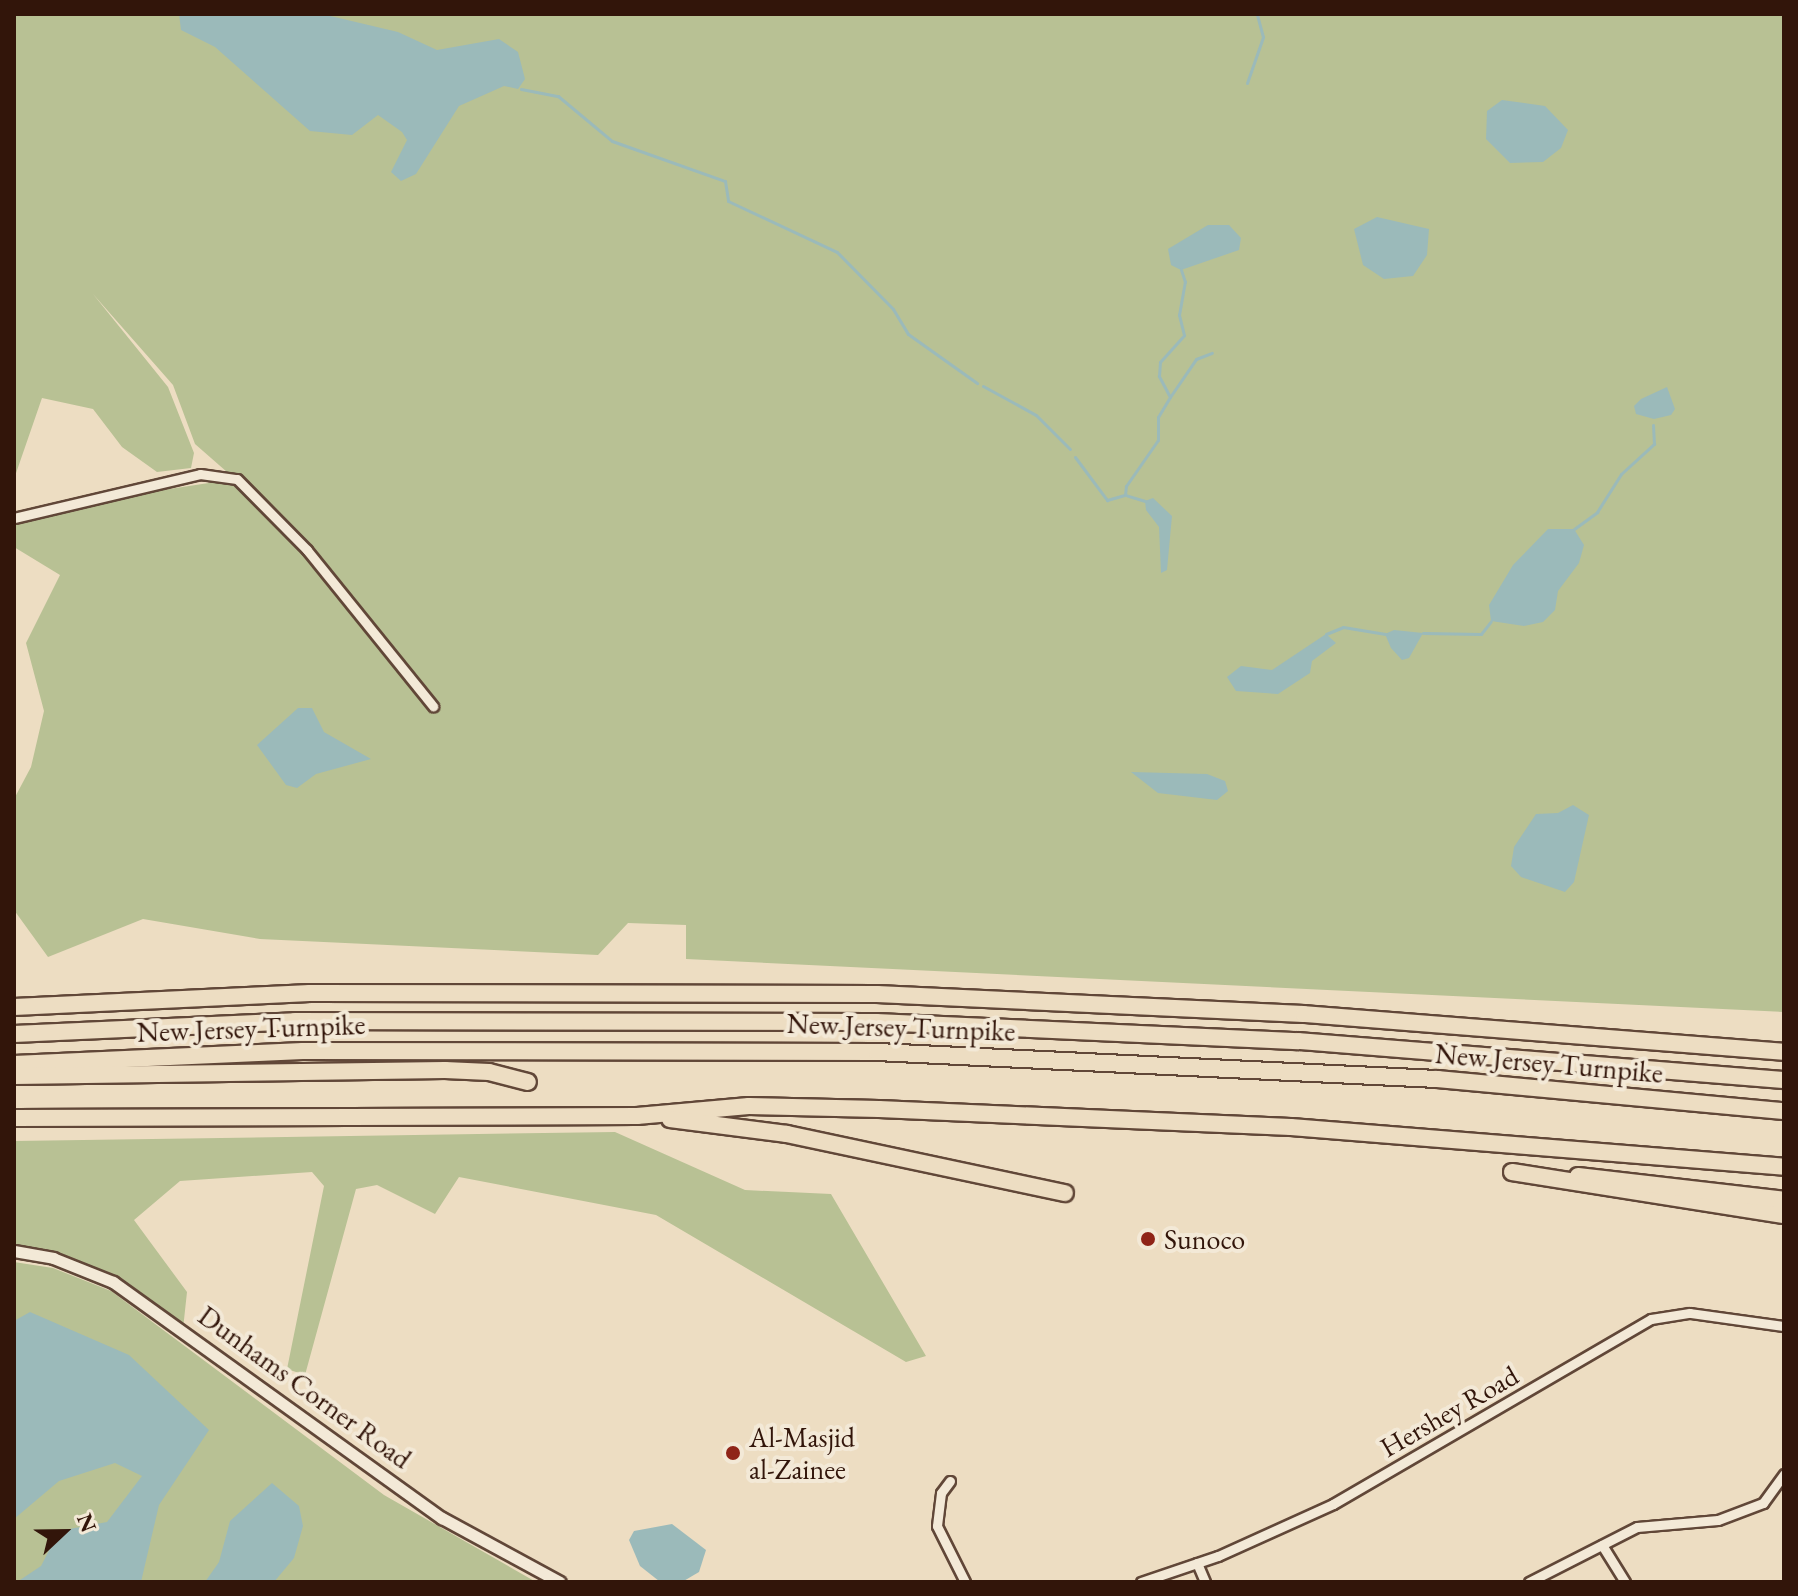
<!DOCTYPE html>
<html>
<head>
<meta charset="utf-8">
<style>
  body { margin:0 }
  #map { position:relative; width:1798px; height:1596px; overflow:hidden; background:#edddc2; font-family:"EB Garamond",serif }
  div>[style] { position:absolute }
  .green>* { inset:0; background:#b8c194 }
  .water>* { inset:0; background:#9bbaba }
  .stream>* { height:3px; margin:-1.5px; padding:0 1.5px; transform-origin:1.5px; border-radius:1.5px; background:#9bbaba }
  .roads { filter:drop-shadow(2px 0 #614738) drop-shadow(-2px 0 #614738) drop-shadow(0 2px #614738) drop-shadow(0 -2px #614738) }
  .minor>* { height:9px; margin:-4.5px; padding:0 4.5px; transform-origin:4.5px; border-radius:4.5px; background:#f3e9d7 }
  .tertiary>* { height:11px; margin:-5.5px; padding:0 5.5px; transform-origin:5.5px; border-radius:5.5px; background:#f3e9d7 }
  .motorway>* { height:16px; margin:-8px; padding:0 8px; transform-origin:8px; border-radius:8px; background:#edddc2 }
  .dots>* { width:22px; height:22px; translate:-50% -50%; box-sizing:border-box; border:4px solid #f3e9d7; border-radius:50% }
  span { translate:-50% -50%; white-space:nowrap; text-align:center; line-height:1.15; -webkit-text-stroke:8px #f3e9d7; paint-order:stroke }
  .street-label { font-size:28px; color:#32150a }
  .poi-label { font-size:28px; color:#32150a }
  .left { translate:0 -50%; text-align:left }
  .frame { position:absolute; inset:0; border:16px solid #32150a; pointer-events:none }
  .north { position:absolute; left:24px; top:1492px; width:80px; height:80px; -webkit-text-stroke:6px #f3e9d7; paint-order:stroke; rotate:68deg; font-size:22px; font-weight:700; line-height:32px; text-align:center; color:#32150a }
  .north::after { content:''; display:block; margin:auto; width:28px; height:36px; background:#32150a; clip-path:polygon(50% 0,100% 100%,50% 72%,0 100%) }
</style>
</head>
<body>
<div id="map">
  <div class="green">
    <i style="clip-path:polygon(14px 14px,1784px 14px,1784px 1012px,686px 959px,686px 925px,628px 923px,598px 955px,260px 939px,143px 919px,48px 957px,14px 910px,14px 799px,31px 767px,44px 711px,26px 643px,60px 575px,14px 547px,14px 523px,130px 495px,235px 479px,195px 444px,173px 385px,93px 294px,168px 387px,194px 453px,191px 468px,157px 472px,122px 447px,93px 409px,42px 398px,14px 479px)"></i>
    <i style="clip-path:polygon(615px 1132px,745px 1190px,831px 1194px,926px 1356px,906px 1362px,656px 1215px,459px 1177px,435px 1214px,377px 1185px,356px 1189px,305px 1375px,287px 1369px,324px 1186px,312px 1172px,180px 1181px,134px 1220px,187px 1292px,183px 1329px,113px 1282px,14px 1251px,14px 1141px)"></i>
    <i style="clip-path:polygon(14px 1262px,53px 1268px,111px 1291px,384px 1495px,536px 1582px,14px 1582px)"></i>
  </div>
  <div class="water">
    <i style="clip-path:polygon(179px 14px,322px 14px,398px 32px,437px 50px,499px 39px,518px 52px,525px 79px,518px 89px,504px 86px,459px 106px,416px 174px,401px 181px,391px 172px,407px 140px,402px 132px,378px 115px,352px 135px,310px 131px,215px 47px,181px 30px)"></i>
    <i style="clip-path:polygon(1502px 100px,1545px 106px,1568px 130px,1561px 148px,1543px 162px,1510px 163px,1486px 139px,1487px 111px)"></i>
    <i style="clip-path:polygon(1377px 217px,1429px 229px,1427px 255px,1413px 276px,1384px 279px,1363px 265px,1354px 229px)"></i>
    <i style="clip-path:polygon(1208px 225px,1229px 225px,1241px 238px,1239px 250px,1181px 270px,1171px 265px,1168px 249px)"></i>
    <i style="clip-path:polygon(1667px 387px,1675px 409px,1671px 415px,1654px 419px,1636px 414px,1634px 406px,1641px 399px)"></i>
    <i style="clip-path:polygon(1153px 498px,1172px 516px,1167px 570px,1161px 573px,1159px 527px,1146px 510px,1145px 501px)"></i>
    <i style="clip-path:polygon(1548px 529px,1574px 529px,1584px 545px,1579px 563px,1558px 591px,1555px 610px,1543px 622px,1524px 626px,1491px 621px,1489px 605px,1513px 565px)"></i>
    <i style="clip-path:polygon(1394px 630px,1423px 633px,1409px 658px,1402px 660px,1391px 648px,1385px 634px)"></i>
    <i style="clip-path:polygon(1326px 634px,1336px 643px,1312px 661px,1310px 673px,1278px 694px,1236px 691px,1227px 677px,1241px 666px,1272px 670px)"></i>
    <i style="clip-path:polygon(298px 708px,312px 708px,324px 732px,371px 759px,316px 774px,297px 788px,286px 785px,257px 745px)"></i>
    <i style="clip-path:polygon(1131px 772px,1207px 774px,1225px 781px,1228px 791px,1217px 800px,1158px 793px)"></i>
    <i style="clip-path:polygon(1573px 805px,1589px 815px,1574px 882px,1565px 892px,1521px 877px,1511px 866px,1514px 847px,1536px 814px,1558px 813px)"></i>
    <i style="clip-path:polygon(30px 1312px,129px 1355px,209px 1430px,159px 1505px,141px 1582px,17px 1582px,41px 1566px,59px 1531px,107px 1522px,142px 1476px,115px 1463px,59px 1481px,14px 1519px,14px 1321px)"></i>
    <i style="clip-path:polygon(272px 1483px,299px 1506px,303px 1526px,294px 1558px,274px 1582px,205px 1582px,219px 1562px,230px 1521px)"></i>
    <i style="clip-path:polygon(672px 1524px,706px 1550px,699px 1572px,682px 1582px,659px 1581px,640px 1566px,629px 1540px,634px 1531px)"></i>
  </div>
  <div class="stream">
    <i style="left:1247px;top:83px;width:49px;rotate:-70.8deg"></i>
    <i style="left:1263px;top:37px;width:24px;rotate:-105deg"></i>
    <i style="left:521px;top:89px;width:38px;rotate:11deg"></i>
    <i style="left:558px;top:96px;width:70px;rotate:39.8deg"></i>
    <i style="left:612px;top:141px;width:120px;rotate:19.5deg"></i>
    <i style="left:725px;top:181px;width:20px;rotate:81deg"></i>
    <i style="left:728px;top:201px;width:120px;rotate:25.1deg"></i>
    <i style="left:837px;top:252px;width:80px;rotate:45.5deg"></i>
    <i style="left:893px;top:309px;width:29px;rotate:59deg"></i>
    <i style="left:908px;top:334px;width:85px;rotate:35.4deg"></i>
    <i style="left:983px;top:386px;width:60px;rotate:28.7deg"></i>
    <i style="left:1036px;top:415px;width:48px;rotate:45deg"></i>
    <i style="left:1170px;top:397px;width:46px;rotate:-55.6deg"></i>
    <i style="left:1196px;top:359px;width:17px;rotate:-21deg"></i>
    <i style="left:1075px;top:457px;width:54px;rotate:53.3deg"></i>
    <i style="left:1107px;top:500px;width:19px;rotate:-16deg"></i>
    <i style="left:1145px;top:501px;width:21px;rotate:-163deg"></i>
    <i style="left:1125px;top:495px;width:9px;rotate:-84deg"></i>
    <i style="left:1126px;top:486px;width:56px;rotate:-55.2deg"></i>
    <i style="left:1158px;top:440px;width:23px;rotate:-90deg"></i>
    <i style="left:1158px;top:417px;width:23px;rotate:-59deg"></i>
    <i style="left:1170px;top:397px;width:24px;rotate:-118deg"></i>
    <i style="left:1159px;top:376px;width:14px;rotate:-86deg"></i>
    <i style="left:1160px;top:362px;width:36px;rotate:-48deg"></i>
    <i style="left:1184px;top:335px;width:21px;rotate:-104deg"></i>
    <i style="left:1179px;top:315px;width:34px;rotate:-80deg"></i>
    <i style="left:1185px;top:282px;width:13px;rotate:-108deg"></i>
    <i style="left:1574px;top:529px;width:29px;rotate:-36deg"></i>
    <i style="left:1597px;top:512px;width:45px;rotate:-57.7deg"></i>
    <i style="left:1621px;top:474px;width:45px;rotate:-42.3deg"></i>
    <i style="left:1654px;top:444px;width:19px;rotate:-93deg"></i>
    <i style="left:1423px;top:633px;width:58px;rotate:1deg"></i>
    <i style="left:1481px;top:634px;width:16px;rotate:-52deg"></i>
    <i style="left:1326px;top:634px;width:18px;rotate:-22deg"></i>
    <i style="left:1343px;top:627px;width:43px;rotate:9.5deg"></i>
  </div>
  <div class="roads">
    <div class="minor">
      <i style="left:14px;top:518px;width:191px;rotate:-13.3deg"></i>
      <i style="left:200px;top:474px;width:37px;rotate:8deg"></i>
      <i style="left:237px;top:479px;width:100px;rotate:45.4deg"></i>
      <i style="left:307px;top:550px;width:201px;rotate:51.1deg"></i>
      <i style="left:950px;top:1481px;width:15px;rotate:127deg"></i>
      <i style="left:941px;top:1493px;width:33px;rotate:97deg"></i>
      <i style="left:937px;top:1526px;width:63px;rotate:63.4deg"></i>
      <i style="left:1602px;top:1545px;width:44px;rotate:58.1deg"></i>
      <i style="left:1197px;top:1563px;width:21px;rotate:67deg"></i>
      <i style="left:1141px;top:1582px;width:81px;rotate:-18.7deg"></i>
      <i style="left:1218px;top:1556px;width:126px;rotate:-24.3deg"></i>
      <i style="left:1333px;top:1504px;width:368px;rotate:-30.2deg"></i>
      <i style="left:1651px;top:1319px;width:39px;rotate:-9deg"></i>
      <i style="left:1690px;top:1313px;width:95px;rotate:7.9deg"></i>
      <i style="left:1529px;top:1582px;width:121px;rotate:-27deg"></i>
      <i style="left:1637px;top:1527px;width:81px;rotate:-4.9deg"></i>
      <i style="left:1718px;top:1520px;width:48px;rotate:-20.7deg"></i>
      <i style="left:1763px;top:1503px;width:36px;rotate:-54deg"></i>
    </div>
    <div class="tertiary">
      <i style="left:14px;top:1251px;width:40px;rotate:10deg"></i>
      <i style="left:53px;top:1258px;width:65px;rotate:21.8deg"></i>
      <i style="left:113px;top:1282px;width:405px;rotate:35.7deg"></i>
      <i style="left:442px;top:1518px;width:134px;rotate:28.5deg"></i>
    </div>
    <div class="motorway">
      <i style="left:14px;top:1007px;width:296px;rotate:-2.7deg"></i>
      <i style="left:310px;top:993px;width:567px;rotate:0.1deg"></i>
      <i style="left:877px;top:994px;width:427px;rotate:2.7deg"></i>
      <i style="left:1304px;top:1014px;width:482px;rotate:4.5deg"></i>
      <i style="left:14px;top:1034px;width:281px;rotate:-2.6deg"></i>
      <i style="left:295px;top:1021px;width:581px;rotate:0.1deg"></i>
      <i style="left:876px;top:1022px;width:423px;rotate:2.6deg"></i>
      <i style="left:1299px;top:1041px;width:487px;rotate:4.6deg"></i>
      <i style="left:14px;top:1064px;width:289px;rotate:-2.6deg"></i>
      <i style="left:303px;top:1051px;width:574px;rotate:0.1deg"></i>
      <i style="left:877px;top:1052px;width:561px;rotate:2.76deg"></i>
      <i style="left:1437px;top:1079px;width:348px;rotate:5.3deg"></i>
      <i style="left:14px;top:1076px;width:431px;rotate:-0.8deg"></i>
      <i style="left:445px;top:1070px;width:44px;rotate:2.6deg"></i>
      <i style="left:489px;top:1072px;width:40px;rotate:14.4deg"></i>
      <i style="left:14px;top:1118px;width:623px;rotate:-0.18deg"></i>
      <i style="left:637px;top:1116px;width:112px;rotate:-5.1deg"></i>
      <i style="left:749px;top:1106px;width:130px;rotate:1.3deg"></i>
      <i style="left:879px;top:1109px;width:412px;rotate:2.5deg"></i>
      <i style="left:1291px;top:1127px;width:495px;rotate:4.6deg"></i>
      <i style="left:670px;top:1119px;width:118px;rotate:7.3deg"></i>
      <i style="left:787px;top:1134px;width:284px;rotate:12deg"></i>
      <i style="left:1512px;top:1172px;width:275px;rotate:9deg"></i>
      <i style="left:1578px;top:1176px;width:207px;rotate:6.6deg"></i>
    </div>
  </div>
  <div class="dots">
    <i style="left:1148px;top:1239px;background:#8f2418"></i>
    <i style="left:733px;top:1453px;background:#8f2418"></i>
  </div>
  <div class="street-label">
    <span style="left:901px;top:1027px;rotate:2deg">New Jersey Turnpike</span>
    <span style="left:251px;top:1028px;rotate:-2deg">New Jersey Turnpike</span>
    <span style="left:1549px;top:1063px;rotate:5deg">New Jersey Turnpike</span>
    <span style="left:305px;top:1387px;rotate:36deg">Dunhams Corner Road</span>
    <span style="left:1449px;top:1411px;rotate:-30deg">Hershey Road</span>
  </div>
  <div class="poi-label">
    <span class="left" style="left:1164px;top:1239px">Sunoco</span>
    <span class="left" style="left:749px;top:1453px">Al-Masjid<br>al-Zainee</span>
  </div>
  <div class="frame"></div>
  <div class="north">N</div>
</div>
</body>
</html>
